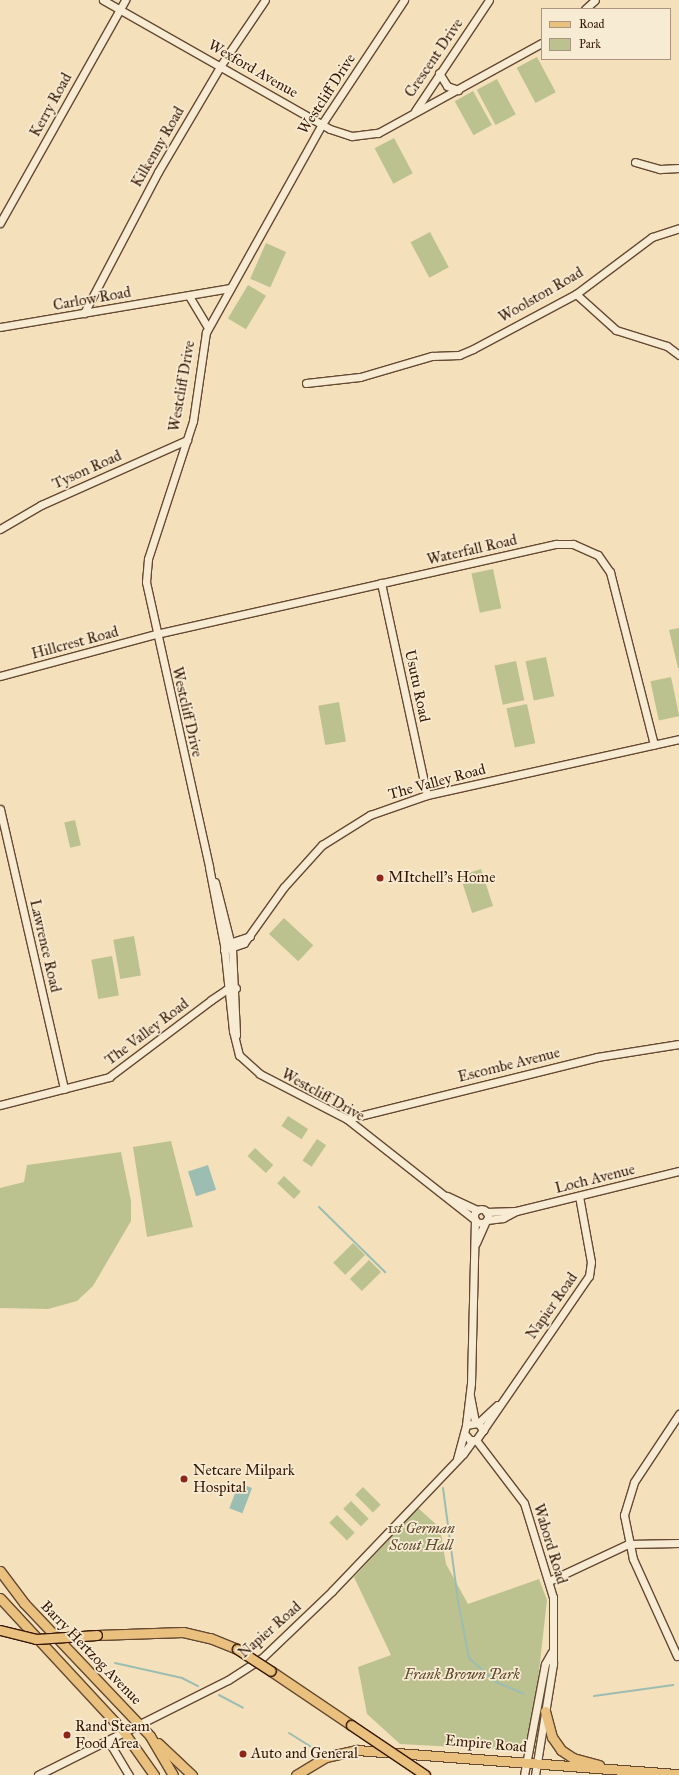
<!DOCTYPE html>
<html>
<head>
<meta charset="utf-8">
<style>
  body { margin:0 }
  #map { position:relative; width:679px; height:1775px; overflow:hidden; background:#f4e0bb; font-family:"IM FELL Great Primer",serif }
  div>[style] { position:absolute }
  .green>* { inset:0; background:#bcc28f; transform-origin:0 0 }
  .water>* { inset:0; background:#9cbdb1; transform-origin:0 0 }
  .stream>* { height:2px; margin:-1px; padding:0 1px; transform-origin:1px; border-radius:1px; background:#9cbdb1 }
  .roads { filter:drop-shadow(1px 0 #654932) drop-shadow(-1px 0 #654932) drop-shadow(0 1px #654932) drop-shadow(0 -1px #654932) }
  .minor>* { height:7px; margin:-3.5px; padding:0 3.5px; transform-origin:3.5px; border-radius:3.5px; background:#f8ebd3 }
  .minor>.ring { margin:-3.5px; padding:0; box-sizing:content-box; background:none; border:7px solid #f8ebd3; border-radius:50% }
  .major>* { height:9px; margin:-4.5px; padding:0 4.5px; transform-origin:4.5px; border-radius:4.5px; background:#eac07e }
  .bridges { filter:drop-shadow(1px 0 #351704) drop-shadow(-1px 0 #351704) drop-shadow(0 1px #351704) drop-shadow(0 -1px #351704) }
  .major-bridge>* { height:9px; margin:-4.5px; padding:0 4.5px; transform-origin:4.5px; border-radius:4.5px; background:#eac07e }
  .dots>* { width:11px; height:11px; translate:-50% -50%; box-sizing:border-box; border:2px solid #f8ebd3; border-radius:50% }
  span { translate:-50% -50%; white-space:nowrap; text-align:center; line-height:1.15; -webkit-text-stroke:3.5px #f8ebd3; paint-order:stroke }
  .street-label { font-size:15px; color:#351704 }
  .poi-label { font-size:15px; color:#351704 }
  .left { translate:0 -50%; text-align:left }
  .park-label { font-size:15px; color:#5e4a2e; font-style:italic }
  .legend { position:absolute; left:541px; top:8px; width:130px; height:52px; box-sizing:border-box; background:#f8ebd3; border:1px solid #aa9680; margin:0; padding:5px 7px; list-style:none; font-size:12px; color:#351704 }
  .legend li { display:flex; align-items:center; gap:8px; height:20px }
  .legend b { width:20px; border:1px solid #aa9680 }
</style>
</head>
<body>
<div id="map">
  <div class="green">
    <i style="left:537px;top:57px;width:40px;height:23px;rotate:62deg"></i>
    <i style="left:497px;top:79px;width:40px;height:23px;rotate:62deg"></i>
    <i style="left:473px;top:91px;width:39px;height:21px;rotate:61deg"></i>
    <i style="left:394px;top:138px;width:40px;height:22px;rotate:62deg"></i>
    <i style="left:430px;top:232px;width:40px;height:22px;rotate:62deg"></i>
    <i style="left:266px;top:243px;width:22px;height:39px;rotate:24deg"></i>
    <i style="left:248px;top:285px;width:21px;height:39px;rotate:31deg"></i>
    <i style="left:493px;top:569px;width:40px;height:22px;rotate:78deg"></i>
    <i style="clip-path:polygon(679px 628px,679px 668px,678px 668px,669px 630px)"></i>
    <i style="left:546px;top:657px;width:40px;height:21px;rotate:78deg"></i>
    <i style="left:516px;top:661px;width:40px;height:22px;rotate:78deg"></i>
    <i style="left:671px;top:677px;width:40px;height:21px;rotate:78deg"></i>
    <i style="left:339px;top:702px;width:40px;height:21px;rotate:80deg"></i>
    <i style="left:527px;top:704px;width:40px;height:21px;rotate:78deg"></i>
    <i style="left:75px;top:820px;width:26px;height:11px;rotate:77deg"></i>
    <i style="left:481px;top:869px;width:39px;height:22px;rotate:72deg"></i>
    <i style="left:284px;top:918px;width:40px;height:22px;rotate:43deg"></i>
    <i style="left:134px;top:936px;width:40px;height:21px;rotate:80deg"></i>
    <i style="left:112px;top:956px;width:40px;height:21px;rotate:80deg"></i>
    <i style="left:288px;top:1116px;width:24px;height:12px;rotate:33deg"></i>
    <i style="left:317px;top:1139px;width:11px;height:26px;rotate:34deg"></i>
    <i style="clip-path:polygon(171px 1141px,193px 1227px,147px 1237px,133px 1147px)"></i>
    <i style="left:255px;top:1148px;width:25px;height:11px;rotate:43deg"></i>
    <i style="clip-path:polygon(121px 1152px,131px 1201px,131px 1221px,93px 1286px,77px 1301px,48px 1309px,0 1308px,0 1188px,24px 1182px,27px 1165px)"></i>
    <i style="left:284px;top:1176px;width:23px;height:10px;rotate:43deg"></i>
    <i style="left:353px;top:1243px;width:17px;height:28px;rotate:45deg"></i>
    <i style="left:369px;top:1260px;width:17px;height:27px;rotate:45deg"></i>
    <i style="left:363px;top:1487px;width:25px;height:11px;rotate:45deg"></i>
    <i style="left:351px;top:1501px;width:25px;height:11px;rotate:45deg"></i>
    <i style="clip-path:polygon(418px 1508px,440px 1528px,446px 1564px,468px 1604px,539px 1579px,547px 1600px,530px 1751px,400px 1744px,367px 1714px,358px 1667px,391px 1655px,354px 1577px)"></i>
    <i style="left:337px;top:1515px;width:25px;height:11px;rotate:45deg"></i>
  </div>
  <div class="water">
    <i style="left:208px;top:1165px;width:26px;height:21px;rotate:72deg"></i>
    <i style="left:239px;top:1483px;width:14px;height:27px;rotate:21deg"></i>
  </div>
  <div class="stream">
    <i style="left:319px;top:1207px;width:93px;rotate:44.6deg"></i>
    <i style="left:443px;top:1488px;width:114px;rotate:82.4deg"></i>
    <i style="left:458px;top:1601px;width:58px;rotate:79.1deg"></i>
    <i style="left:469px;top:1658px;width:36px;rotate:42deg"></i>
    <i style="left:496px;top:1682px;width:30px;rotate:23deg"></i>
    <i style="left:115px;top:1663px;width:69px;rotate:12.6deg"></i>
    <i style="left:182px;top:1678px;width:18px;rotate:27deg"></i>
    <i style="left:219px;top:1695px;width:27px;rotate:28deg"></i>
    <i style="left:594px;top:1696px;width:80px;rotate:-7.9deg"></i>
    <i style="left:289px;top:1733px;width:25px;rotate:32deg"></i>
  </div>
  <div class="roads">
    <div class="minor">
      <i style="left:103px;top:0;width:261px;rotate:29.6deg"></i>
      <i style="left:330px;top:129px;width:23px;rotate:18deg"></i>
      <i style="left:352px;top:136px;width:26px;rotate:-7deg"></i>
      <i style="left:378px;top:133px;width:187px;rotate:-28.8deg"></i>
      <i style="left:404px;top:0;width:149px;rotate:123.5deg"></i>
      <i style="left:322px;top:124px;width:238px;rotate:119.1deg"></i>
      <i style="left:206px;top:332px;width:90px;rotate:98.3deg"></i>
      <i style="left:193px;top:421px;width:145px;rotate:108.1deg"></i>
      <i style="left:148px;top:559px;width:23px;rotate:95deg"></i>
      <i style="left:146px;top:582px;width:292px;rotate:77.5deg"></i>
      <i style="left:209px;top:867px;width:79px;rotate:79.1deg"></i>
      <i style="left:224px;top:945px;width:86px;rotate:84deg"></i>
      <i style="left:233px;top:1031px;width:25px;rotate:76deg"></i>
      <i style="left:239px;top:1055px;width:28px;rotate:42deg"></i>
      <i style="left:260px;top:1074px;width:98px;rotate:27.3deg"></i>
      <i style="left:347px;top:1119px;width:162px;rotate:38.2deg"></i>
      <i style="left:585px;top:9px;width:13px;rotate:-42deg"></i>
      <i style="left:439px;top:73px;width:15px;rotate:58deg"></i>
      <i style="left:447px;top:86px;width:12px;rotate:20deg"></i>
      <i style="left:415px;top:111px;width:133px;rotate:-56.3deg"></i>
      <i style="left:635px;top:162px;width:26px;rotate:16deg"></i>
      <i style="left:660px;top:169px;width:19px;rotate:-3deg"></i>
      <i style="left:0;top:223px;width:256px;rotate:-60.7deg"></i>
      <i style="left:576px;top:294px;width:54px;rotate:42deg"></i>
      <i style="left:616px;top:330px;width:53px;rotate:17.4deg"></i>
      <i style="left:667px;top:346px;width:15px;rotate:37deg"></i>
      <i style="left:189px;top:296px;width:37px;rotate:59deg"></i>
      <i style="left:84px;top:313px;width:159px;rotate:-62.3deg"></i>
      <i style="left:158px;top:172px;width:124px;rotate:-59.5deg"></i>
      <i style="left:221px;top:65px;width:78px;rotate:-55.9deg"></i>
      <i style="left:0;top:327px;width:233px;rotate:-9.6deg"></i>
      <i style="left:306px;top:383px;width:54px;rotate:-6.3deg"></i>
      <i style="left:360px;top:377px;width:75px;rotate:-16.3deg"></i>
      <i style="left:432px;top:356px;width:27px;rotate:-2deg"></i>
      <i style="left:459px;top:355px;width:15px;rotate:-23deg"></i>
      <i style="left:473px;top:349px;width:117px;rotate:-28.1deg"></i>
      <i style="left:576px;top:294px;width:95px;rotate:-36.9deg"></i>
      <i style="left:652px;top:237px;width:28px;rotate:-18deg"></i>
      <i style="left:0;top:529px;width:48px;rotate:-30.3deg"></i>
      <i style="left:41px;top:505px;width:160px;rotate:-24deg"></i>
      <i style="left:381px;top:583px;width:217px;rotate:77.8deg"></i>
      <i style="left:0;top:676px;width:162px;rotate:-15.1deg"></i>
      <i style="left:156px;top:634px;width:410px;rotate:-12.7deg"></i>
      <i style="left:556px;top:544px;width:17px"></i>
      <i style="left:573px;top:544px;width:27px;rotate:24deg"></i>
      <i style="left:598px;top:555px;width:21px;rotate:55deg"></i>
      <i style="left:610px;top:572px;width:178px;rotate:75.7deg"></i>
      <i style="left:0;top:809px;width:287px;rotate:77.1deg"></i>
      <i style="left:215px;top:882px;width:69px;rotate:75.8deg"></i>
      <i style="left:232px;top:949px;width:86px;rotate:87.3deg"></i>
      <i style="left:226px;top:944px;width:25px;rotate:-18deg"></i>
      <i style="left:224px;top:950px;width:21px;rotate:-19deg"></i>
      <i style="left:244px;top:943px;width:69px;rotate:-54.5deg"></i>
      <i style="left:284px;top:887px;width:57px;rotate:-47.9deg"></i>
      <i style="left:322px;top:845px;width:57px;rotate:-32deg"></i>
      <i style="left:370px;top:815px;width:60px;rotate:-19.3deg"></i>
      <i style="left:427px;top:795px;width:258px;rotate:-12.5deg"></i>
      <i style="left:0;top:1105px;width:113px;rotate:-14.4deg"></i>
      <i style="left:109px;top:1077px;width:128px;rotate:-37deg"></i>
      <i style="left:211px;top:1000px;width:18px;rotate:-34deg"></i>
      <i style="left:226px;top:990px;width:10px;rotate:-11deg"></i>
      <i style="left:347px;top:1119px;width:258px;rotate:-13.9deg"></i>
      <i style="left:597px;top:1057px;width:83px;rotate:-9deg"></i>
      <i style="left:447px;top:1196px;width:33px;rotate:25deg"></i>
      <i class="ring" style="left:474px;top:1209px;width:7px;height:7px"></i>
      <i style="left:486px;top:1212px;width:30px;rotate:-2deg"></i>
      <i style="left:516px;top:1211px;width:168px;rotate:-13.8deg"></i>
      <i style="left:487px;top:1220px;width:16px;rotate:-7deg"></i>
      <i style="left:503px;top:1218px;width:15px;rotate:-28deg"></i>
      <i style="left:476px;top:1243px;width:24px;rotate:-66deg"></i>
      <i style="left:470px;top:1396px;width:26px;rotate:79deg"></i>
      <i style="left:478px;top:1423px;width:26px;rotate:-43deg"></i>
      <i style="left:466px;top:1425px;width:42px;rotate:-83.2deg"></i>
      <i style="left:471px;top:1383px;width:163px;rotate:-88.6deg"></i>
      <i style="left:483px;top:1430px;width:187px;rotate:-55.5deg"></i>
      <i style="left:589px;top:1276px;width:14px;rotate:-82deg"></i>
      <i style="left:591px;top:1262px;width:67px;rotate:-100.3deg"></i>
      <i style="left:476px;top:1440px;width:79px;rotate:52.7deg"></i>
      <i style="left:524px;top:1503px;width:98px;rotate:72.9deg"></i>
      <i style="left:553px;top:1597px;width:67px;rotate:90deg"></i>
      <i style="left:553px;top:1664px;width:112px;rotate:99.2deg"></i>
      <i style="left:457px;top:1459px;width:35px;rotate:-75deg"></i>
      <i style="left:466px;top:1425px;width:12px;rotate:-9deg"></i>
      <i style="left:478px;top:1423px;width:9px;rotate:54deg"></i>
      <i style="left:483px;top:1430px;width:12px;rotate:125deg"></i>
      <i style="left:476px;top:1440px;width:6px;rotate:180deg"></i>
      <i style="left:470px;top:1440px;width:9px;rotate:-131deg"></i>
      <i style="left:549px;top:1581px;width:87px;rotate:-25.1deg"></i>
      <i style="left:628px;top:1544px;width:51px;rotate:-1.1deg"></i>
      <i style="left:677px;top:1656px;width:107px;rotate:-114.4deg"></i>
      <i style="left:633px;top:1559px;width:45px;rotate:-101.6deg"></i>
      <i style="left:624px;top:1515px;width:34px;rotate:-73deg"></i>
      <i style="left:634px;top:1482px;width:82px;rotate:-56.5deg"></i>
      <i style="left:109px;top:1742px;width:39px;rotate:59deg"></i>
      <i style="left:38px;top:1775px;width:212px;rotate:-26.6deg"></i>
      <i style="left:228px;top:1680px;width:40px;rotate:-32.9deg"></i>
      <i style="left:262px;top:1658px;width:97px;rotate:-43.7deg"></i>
      <i style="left:332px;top:1591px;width:190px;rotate:-46.3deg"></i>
      <i style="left:463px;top:1454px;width:17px;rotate:-54deg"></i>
      <i style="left:524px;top:1775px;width:113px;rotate:-79.3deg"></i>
      <i style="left:545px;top:1664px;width:13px;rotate:-61deg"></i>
    </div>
    <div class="major">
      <i style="left:0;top:1571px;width:40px;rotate:53deg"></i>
      <i style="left:24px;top:1603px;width:183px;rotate:46.5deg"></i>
      <i style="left:150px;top:1736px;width:45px;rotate:59.5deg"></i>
      <i style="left:0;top:1598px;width:181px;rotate:47.2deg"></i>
      <i style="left:123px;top:1731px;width:54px;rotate:54.8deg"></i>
      <i style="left:97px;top:1635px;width:86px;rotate:-2deg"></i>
      <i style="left:183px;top:1632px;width:28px;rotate:13deg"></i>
      <i style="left:210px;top:1638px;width:29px;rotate:22deg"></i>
      <i style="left:271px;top:1671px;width:97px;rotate:34deg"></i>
      <i style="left:545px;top:1711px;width:27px;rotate:75deg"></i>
      <i style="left:552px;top:1737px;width:16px;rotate:55deg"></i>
      <i style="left:561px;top:1750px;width:14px;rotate:34deg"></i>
      <i style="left:573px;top:1758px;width:27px;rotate:15deg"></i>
      <i style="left:158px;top:1743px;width:47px;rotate:43.3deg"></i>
      <i style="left:296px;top:1775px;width:35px;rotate:-31deg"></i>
      <i style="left:326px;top:1757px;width:32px;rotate:-13deg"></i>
      <i style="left:357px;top:1750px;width:323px;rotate:4.3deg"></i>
    </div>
  </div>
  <div class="bridges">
    <div class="major-bridge">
      <i style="left:0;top:1630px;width:37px;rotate:14deg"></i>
      <i style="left:36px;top:1639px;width:61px;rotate:-3.8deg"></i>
      <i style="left:237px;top:1649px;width:40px;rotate:32.9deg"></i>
      <i style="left:351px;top:1725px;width:89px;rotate:34deg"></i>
    </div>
  </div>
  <div class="dots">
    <i style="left:380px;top:878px;background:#8f2418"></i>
    <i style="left:184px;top:1479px;background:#8f2418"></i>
    <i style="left:67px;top:1735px;background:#8f2418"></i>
    <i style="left:243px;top:1754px;background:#8f2418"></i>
  </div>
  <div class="street-label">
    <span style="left:434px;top:58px;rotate:-56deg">Crescent Drive</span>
    <span style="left:253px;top:69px;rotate:30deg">Wexford Avenue</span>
    <span style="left:327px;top:94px;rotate:-57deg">Westcliff Drive</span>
    <span style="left:51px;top:105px;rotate:-61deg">Kerry Road</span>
    <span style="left:158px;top:147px;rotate:-60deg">Kilkenny Road</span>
    <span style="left:541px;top:295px;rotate:-30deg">Woolston Road</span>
    <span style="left:92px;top:299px;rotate:-10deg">Carlow Road</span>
    <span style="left:182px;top:386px;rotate:-80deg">Westcliff Drive</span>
    <span style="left:87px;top:470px;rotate:-24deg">Tyson Road</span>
    <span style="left:472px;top:550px;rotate:-13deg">Waterfall Road</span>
    <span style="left:75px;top:643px;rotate:-15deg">Hillcrest Road</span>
    <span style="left:417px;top:686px;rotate:78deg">Usutu Road</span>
    <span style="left:187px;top:712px;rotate:77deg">Westcliff Drive</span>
    <span style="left:437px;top:782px;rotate:-15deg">The Valley Road</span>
    <span style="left:45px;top:946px;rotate:77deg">Lawrence Road</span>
    <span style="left:147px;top:1032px;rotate:-37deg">The Valley Road</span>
    <span style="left:509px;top:1065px;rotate:-14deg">Escombe Avenue</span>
    <span style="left:323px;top:1095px;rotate:29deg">Westcliff Drive</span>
    <span style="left:595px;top:1179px;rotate:-14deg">Loch Avenue</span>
    <span style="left:552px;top:1306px;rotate:-55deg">Napier Road</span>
    <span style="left:550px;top:1544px;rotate:73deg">Wabord Road</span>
    <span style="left:270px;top:1630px;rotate:-41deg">Napier Road</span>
    <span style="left:91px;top:1653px;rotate:46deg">Barry Hertzog Avenue</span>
    <span style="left:486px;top:1744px;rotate:5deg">Empire Road</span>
  </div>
  <div class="poi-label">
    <span class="left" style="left:388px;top:878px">MItchell's Home</span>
    <span class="left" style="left:193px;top:1479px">Netcare Milpark<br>Hospital</span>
    <span class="left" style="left:75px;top:1735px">Rand Steam<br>Food Area</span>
    <span class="left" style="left:251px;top:1754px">Auto and General</span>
  </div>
  <div class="park-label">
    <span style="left:421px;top:1537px">1st German<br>Scout Hall</span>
    <span style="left:462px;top:1675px">Frank Brown Park</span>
  </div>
  <ul class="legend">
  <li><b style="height:5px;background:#eac07e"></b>Road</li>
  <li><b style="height:11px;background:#bcc28f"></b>Park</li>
  </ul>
</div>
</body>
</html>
